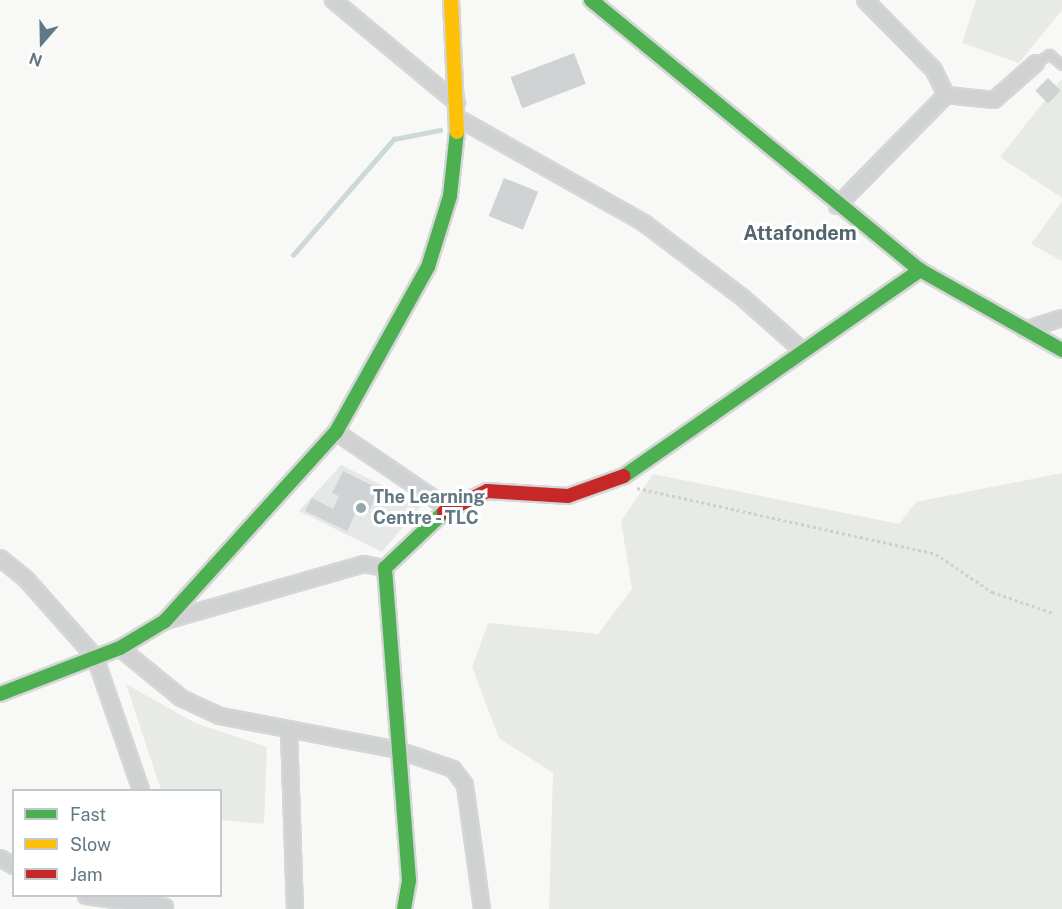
<!DOCTYPE html>
<html>
<head>
<meta charset="utf-8">
<style>
  body { margin:0 }
  #map { position:relative; width:1062px; height:909px; overflow:hidden; background:#f8f8f7; font-family:"Public Sans",sans-serif }
  div>[style] { position:absolute }
  .built>* { inset:0; background:#e6e8e8 }
  .green>* { inset:0; background:#e8ebe5 }
  .stream>* { height:4.5px; margin:-2.25px; padding:0 2.25px; transform-origin:2.25px; border-radius:2.25px; background:#cdd8da }
  .building>* { inset:0; background:#d0d3d3; transform-origin:0 0 }
  .path>* { height:3px; margin-top:-1.5px; transform-origin:0; background:repeating-linear-gradient(90deg,#cecfd0 0 3px,transparent 0 6px) }
  .roads { filter:drop-shadow(2px 0 #d5d6d6) drop-shadow(-2px 0 #d5d6d6) drop-shadow(0 2px #d5d6d6) drop-shadow(0 -2px #d5d6d6) }
  .lane>* { height:7px; margin:-3.5px; padding:0 3.5px; transform-origin:3.5px; border-radius:3.5px; background:#d0d1d2 }
  .street>* { height:14px; margin:-7px; padding:0 7px; transform-origin:7px; border-radius:7px; background:#d0d1d2 }
  .fast>* { height:14px; margin:-7px; padding:0 7px; transform-origin:7px; border-radius:7px; background:#4caf50 }
  .slow>* { height:14px; margin:-7px; padding:0 7px; transform-origin:7px; border-radius:7px; background:#ffc107 }
  .jam>* { height:14px; margin:-7px; padding:0 7px; transform-origin:7px; border-radius:7px; background:#c62828 }
  .dots>* { width:16px; height:16px; translate:-50% -50%; box-sizing:border-box; border:3px solid #fff; border-radius:50% }
  span { translate:-50% -50%; white-space:nowrap; text-align:center; line-height:1.15; -webkit-text-stroke:6px #fff; paint-order:stroke }
  .poi-label { font-size:18px; color:#617984; font-weight:700 }
  .left { translate:0 -50%; text-align:left }
  .neighbourhood-label { font-size:20px; color:#53666e; font-weight:700 }
  .legend { position:absolute; left:12px; top:789px; width:210px; height:108px; box-sizing:border-box; background:#fff; border:2px solid #c0c9ce; margin:0; padding:8px 10px; list-style:none; font-size:18px; color:#617984 }
  .legend li { display:flex; align-items:center; gap:12px; height:30px }
  .legend b { width:30px; border:2px solid #c0c9ce }
  .north { position:absolute; left:12px; top:12px; width:60px; height:60px; -webkit-text-stroke:4px #fff; paint-order:stroke; rotate:200deg; font-size:16px; font-weight:700; line-height:24px; text-align:center; color:#617984 }
  .north::after { content:''; display:block; margin:auto; width:21px; height:27px; background:#617984; clip-path:polygon(50% 0,100% 100%,50% 72%,0 100%) }
</style>
</head>
<body>
<div id="map">
  <div class="built">
    <i style="clip-path:polygon(341px 465px,422px 505px,382px 552px,299px 511px)"></i>
  </div>
  <div class="green">
    <i style="clip-path:polygon(976px 0,1062px 0,1062px 10px,1019px 63px,962px 43px)"></i>
    <i style="clip-path:polygon(1061px 80px,1062px 81px,1062px 198px,1000px 157px)"></i>
    <i style="clip-path:polygon(1062px 201px,1062px 261px,1031px 244px)"></i>
    <i style="clip-path:polygon(1062px 473px,1062px 909px,549px 909px,553px 773px,499px 738px,472px 667px,488px 623px,598px 634px,632px 589px,621px 521px,653px 474px,899px 524px,916px 502px)"></i>
    <i style="clip-path:polygon(126px 684px,195px 723px,267px 747px,264px 824px,221px 820px,220px 790px,161px 790px)"></i>
  </div>
  <div class="stream">
    <i style="left:293px;top:255px;width:154px;rotate:-49deg"></i>
    <i style="left:394px;top:139px;width:47px;rotate:-11.1deg"></i>
  </div>
  <div class="building">
    <i style="left:574px;top:53px;width:33px;height:68px;rotate:69deg"></i>
    <i style="left:1048px;top:78px;width:18px;height:18px;rotate:45deg"></i>
    <i style="left:504px;top:178px;width:37px;height:41px;rotate:22deg"></i>
    <i style="clip-path:polygon(343px 471px,379px 489px,369px 511px,359px 506px,347px 531px,305px 511px,312px 498px,333px 509px,339px 496px,332px 493px)"></i>
  </div>
  <div class="path">
    <i style="left:637px;top:488px;width:306px;rotate:12.4deg"></i>
    <i style="left:936px;top:554px;width:68px;rotate:34.2deg"></i>
    <i style="left:992px;top:592px;width:65px;rotate:19deg"></i>
  </div>
  <div class="roads">
    <div class="lane">
      <i style="left:1036px;top:63px;width:16px;rotate:-35deg"></i>
      <i style="left:1049px;top:54px;width:17px;rotate:40deg"></i>
    </div>
    <div class="street">
      <i style="left:333px;top:0;width:161px;rotate:39.7deg"></i>
      <i style="left:946px;top:95px;width:48px;rotate:5.9deg"></i>
      <i style="left:994px;top:100px;width:56px;rotate:-41.4deg"></i>
      <i style="left:458px;top:118px;width:214px;rotate:29.4deg"></i>
      <i style="left:644px;top:223px;width:123px;rotate:37.1deg"></i>
      <i style="left:742px;top:297px;width:81px;rotate:41.5deg"></i>
      <i style="left:837px;top:206px;width:156px;rotate:-45.5deg"></i>
      <i style="left:946px;top:95px;width:28px;rotate:-116deg"></i>
      <i style="left:934px;top:70px;width:98px;rotate:-134.6deg"></i>
      <i style="left:1025px;top:330px;width:39px;rotate:-18deg"></i>
      <i style="left:336px;top:432px;width:135px;rotate:34.2deg"></i>
      <i style="left:0;top:558px;width:33px;rotate:39deg"></i>
      <i style="left:26px;top:579px;width:104px;rotate:48.5deg"></i>
      <i style="left:95px;top:657px;width:141px;rotate:70.9deg"></i>
      <i style="left:165px;top:621px;width:207px;rotate:-16deg"></i>
      <i style="left:364px;top:564px;width:21px;rotate:11deg"></i>
      <i style="left:120px;top:648px;width:79px;rotate:39.3deg"></i>
      <i style="left:181px;top:698px;width:43px;rotate:24.8deg"></i>
      <i style="left:220px;top:716px;width:181px;rotate:10.8deg"></i>
      <i style="left:398px;top:750px;width:58px;rotate:19.1deg"></i>
      <i style="left:453px;top:769px;width:20px;rotate:53deg"></i>
      <i style="left:465px;top:785px;width:125px;rotate:82.2deg"></i>
      <i style="left:289px;top:730px;width:179px;rotate:88.1deg"></i>
      <i style="left:0;top:858px;width:16px;rotate:30deg"></i>
      <i style="left:86px;top:896px;width:80px;rotate:7.9deg"></i>
    </div>
    <div class="fast">
      <i style="left:591px;top:0;width:426px;rotate:39.4deg"></i>
      <i style="left:920px;top:270px;width:163px;rotate:29.4deg"></i>
      <i style="left:624px;top:476px;width:361px;rotate:-34.8deg"></i>
      <i style="left:0;top:694px;width:129px;rotate:-21deg"></i>
      <i style="left:120px;top:648px;width:52px;rotate:-31deg"></i>
      <i style="left:165px;top:621px;width:255px;rotate:-47.9deg"></i>
      <i style="left:336px;top:432px;width:189px;rotate:-60.9deg"></i>
      <i style="left:428px;top:267px;width:74px;rotate:-72.8deg"></i>
      <i style="left:450px;top:196px;width:64px;rotate:-83.8deg"></i>
      <i style="left:404px;top:909px;width:29px;rotate:-80deg"></i>
      <i style="left:409px;top:880px;width:313px;rotate:-94.4deg"></i>
      <i style="left:385px;top:568px;width:81px;rotate:-43.5deg"></i>
    </div>
    <div class="slow">
      <i style="left:451px;top:0;width:132px;rotate:87.4deg"></i>
    </div>
    <div class="jam">
      <i style="left:444px;top:512px;width:48px;rotate:-26deg"></i>
      <i style="left:487px;top:491px;width:81px;rotate:3.5deg"></i>
      <i style="left:568px;top:496px;width:59px;rotate:-19.7deg"></i>
    </div>
  </div>
  <div class="dots">
    <i style="left:361px;top:508px;background:#96a5ac"></i>
  </div>
  <div class="poi-label">
    <span class="left" style="left:373px;top:508px">The Learning<br>Centre - TLC</span>
  </div>
  <div class="neighbourhood-label">
    <span style="left:800px;top:233px">Attafondem</span>
  </div>
  <ul class="legend">
  <li><b style="height:8px;background:#4caf50"></b>Fast</li>
  <li><b style="height:8px;background:#ffc107"></b>Slow</li>
  <li><b style="height:8px;background:#c62828"></b>Jam</li>
  </ul>
  <div class="north">N</div>
</div>
</body>
</html>
